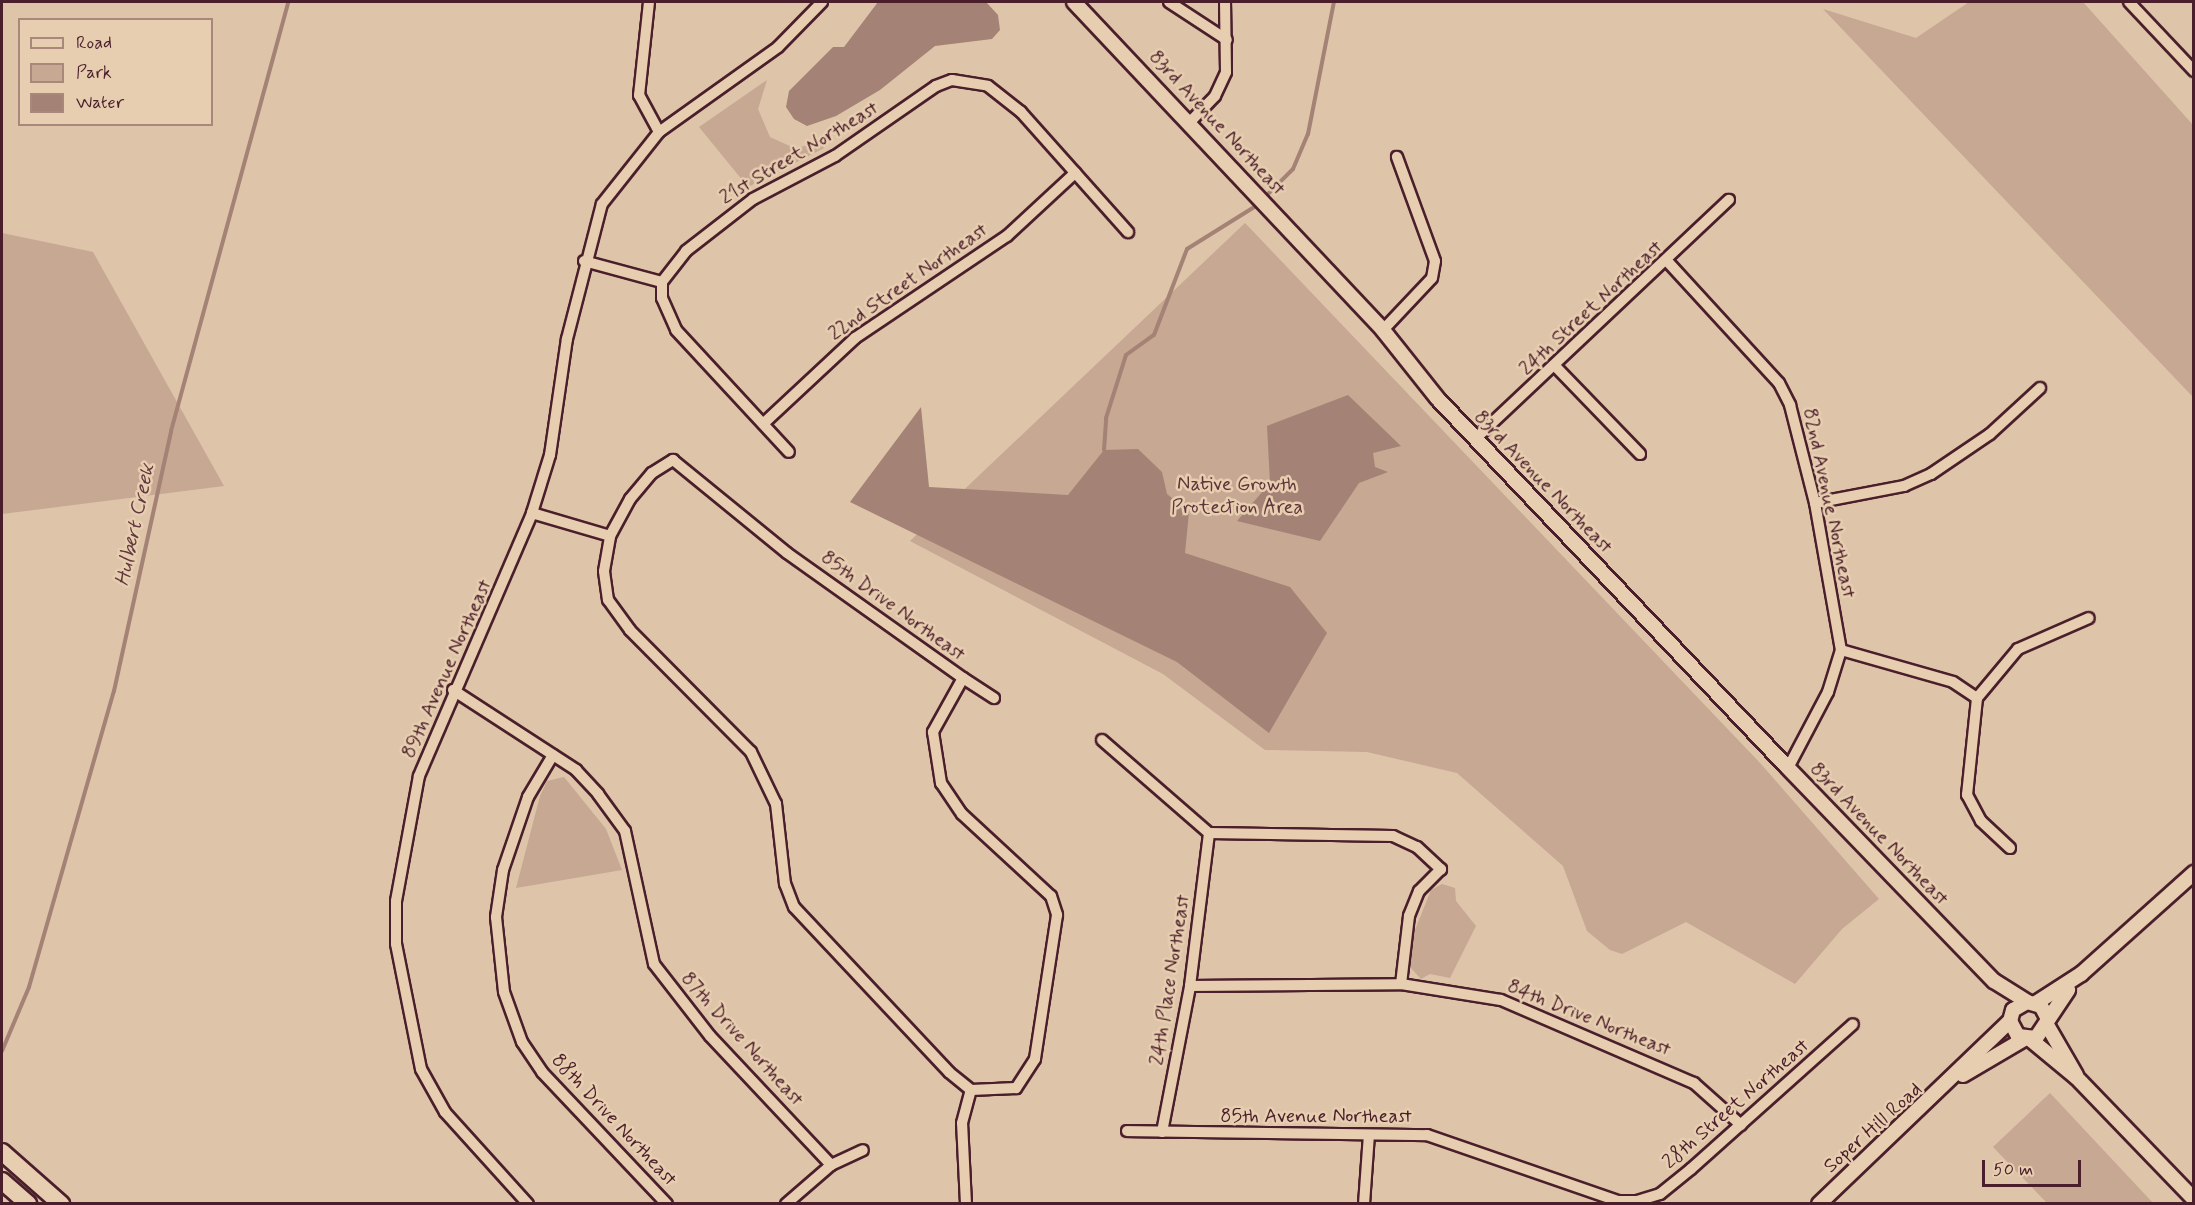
<!DOCTYPE html>
<html>
<head>
<meta charset="utf-8">
<style>
  body { margin:0 }
  #map { position:relative; width:2195px; height:1205px; overflow:hidden; background:#dec4a8; font-family:Mynerve,sans-serif }
  div>[style] { position:absolute }
  .green>* { inset:0; background:#c6a893 }
  .water>* { inset:0; background:#a48276 }
  .stream>* { height:4px; margin:-2px; padding:0 2px; transform-origin:2px; border-radius:2px; background:#a48276 }
  .roads { filter:drop-shadow(2px 0 #4a1f2b) drop-shadow(-2px 0 #4a1f2b) drop-shadow(0 2px #4a1f2b) drop-shadow(0 -2px #4a1f2b) }
  .minor>* { height:10px; margin:-5px; padding:0 5px; transform-origin:5px; border-radius:5px; background:#e8ceb0 }
  .tertiary>* { height:14px; margin:-7px; padding:0 7px; transform-origin:7px; border-radius:7px; background:#e8ceb0 }
  .primary>* { height:16px; margin:-8px; padding:0 8px; transform-origin:8px; border-radius:8px; background:#e8ceb0 }
  span { translate:-50% -50%; white-space:nowrap; text-align:center; line-height:1.15; -webkit-text-stroke:5px #e8ceb0; paint-order:stroke }
  .street-label { font-size:20px; color:#4a1f2b }
  .park-label { font-size:20px; color:#5d343b }
  .water-label { font-size:21px; color:#60383e; font-style:italic }
  .frame { position:absolute; inset:0; border:3px solid #4a1f2b; pointer-events:none }
  .legend { position:absolute; left:18px; top:18px; width:195px; height:108px; box-sizing:border-box; background:#e8ceb0; border:2px solid #a9887b; margin:0; padding:8px 10px; list-style:none; font-size:18px; color:#4a1f2b }
  .legend li { display:flex; align-items:center; gap:12px; height:30px }
  .legend b { width:30px; border:2px solid #a9887b }
  .scale { position:absolute; left:1982px; top:1160px; width:99px; height:27px; box-sizing:border-box; border:3px solid #4a1f2b; border-top:0; padding-left:8px; font-size:18px; line-height:21px; white-space:nowrap; color:#4a1f2b; -webkit-text-stroke:4px #e8ceb0; paint-order:stroke }
</style>
</head>
<body>
<div id="map">
  <div class="green">
    <i style="clip-path:polygon(1969px 2px,2083px 2px,2193px 125px,2193px 397px,1823px 9px,1916px 38px)"></i>
    <i style="clip-path:polygon(767px 80px,758px 109px,770px 137px,794px 148px,821px 143px,824px 148px,748px 187px,699px 127px)"></i>
    <i style="clip-path:polygon(1245px 223px,1761px 764px,1879px 899px,1842px 929px,1795px 984px,1686px 922px,1622px 954px,1610px 950px,1587px 931px,1563px 866px,1457px 773px,1367px 752px,1265px 750px,1163px 674px,910px 541px)"></i>
    <i style="clip-path:polygon(2px 233px,93px 252px,224px 486px,2px 514px)"></i>
    <i style="clip-path:polygon(564px 777px,606px 829px,622px 870px,516px 888px,540px 796px,547px 781px)"></i>
    <i style="clip-path:polygon(1442px 884px,1455px 888px,1456px 901px,1476px 926px,1450px 978px,1430px 974px,1421px 979px,1410px 967px,1413px 935px,1431px 890px)"></i>
    <i style="clip-path:polygon(2050px 1093px,2153px 1203px,2047px 1203px,1993px 1147px)"></i>
  </div>
  <div class="water">
    <i style="clip-path:polygon(878px 2px,986px 2px,998px 15px,1000px 30px,992px 39px,935px 46px,880px 90px,836px 116px,807px 126px,794px 119px,786px 107px,789px 91px,833px 47px,844px 47px)"></i>
    <i style="clip-path:polygon(1348px 395px,1401px 446px,1373px 453px,1375px 467px,1388px 472px,1359px 483px,1320px 541px,1237px 521px,1270px 483px,1267px 426px)"></i>
    <i style="clip-path:polygon(921px 407px,929px 487px,1068px 495px,1104px 450px,1138px 449px,1162px 472px,1167px 494px,1189px 512px,1185px 553px,1290px 587px,1327px 633px,1269px 733px,1177px 662px,850px 502px)"></i>
  </div>
  <div class="stream">
    <i style="left:1264px;top:198px;width:41px;rotate:-45deg"></i>
    <i style="left:1293px;top:169px;width:38px;rotate:-67deg"></i>
    <i style="left:1308px;top:134px;width:135px;rotate:-78.9deg"></i>
    <i style="left:1104px;top:450px;width:32px;rotate:-86deg"></i>
    <i style="left:1106px;top:418px;width:66px;rotate:-72.4deg"></i>
    <i style="left:1126px;top:355px;width:34px;rotate:-36deg"></i>
    <i style="left:1154px;top:335px;width:92px;rotate:-69deg"></i>
    <i style="left:1187px;top:249px;width:85px;rotate:-32deg"></i>
    <i style="left:2px;top:1051px;width:69px;rotate:-67.1deg"></i>
    <i style="left:29px;top:987px;width:308px;rotate:-74deg"></i>
    <i style="left:114px;top:691px;width:266px;rotate:-77.6deg"></i>
    <i style="left:171px;top:431px;width:445px;rotate:-74.7deg"></i>
  </div>
  <div class="roads">
    <div class="minor">
      <i style="left:649px;top:2px;width:94px;rotate:96.1deg"></i>
      <i style="left:639px;top:95px;width:42px;rotate:61.6deg"></i>
      <i style="left:1169px;top:2px;width:69px;rotate:33.2deg"></i>
      <i style="left:2129px;top:2px;width:95px;rotate:46.7deg"></i>
      <i style="left:1190px;top:122px;width:36px;rotate:-46deg"></i>
      <i style="left:1215px;top:96px;width:26px;rotate:-65deg"></i>
      <i style="left:1226px;top:72px;width:70px;rotate:-90.8deg"></i>
      <i style="left:584px;top:261px;width:81px;rotate:15.1deg"></i>
      <i style="left:662px;top:282px;width:16px;rotate:90deg"></i>
      <i style="left:662px;top:298px;width:35px;rotate:66deg"></i>
      <i style="left:676px;top:330px;width:166px;rotate:47.2deg"></i>
      <i style="left:1668px;top:262px;width:164px;rotate:47.5deg"></i>
      <i style="left:1779px;top:383px;width:25px;rotate:63deg"></i>
      <i style="left:1790px;top:405px;width:101px;rotate:75.7deg"></i>
      <i style="left:1815px;top:503px;width:149px;rotate:80deg"></i>
      <i style="left:1841px;top:650px;width:44px;rotate:107.2deg"></i>
      <i style="left:1828px;top:692px;width:86px;rotate:117.8deg"></i>
      <i style="left:662px;top:282px;width:39px;rotate:-52deg"></i>
      <i style="left:686px;top:251px;width:85px;rotate:-37.8deg"></i>
      <i style="left:753px;top:199px;width:93px;rotate:-27.7deg"></i>
      <i style="left:835px;top:156px;width:123px;rotate:-34.7deg"></i>
      <i style="left:936px;top:86px;width:17px;rotate:-21deg"></i>
      <i style="left:952px;top:80px;width:36px;rotate:9deg"></i>
      <i style="left:988px;top:86px;width:42px;rotate:38.2deg"></i>
      <i style="left:1021px;top:112px;width:161px;rotate:48.3deg"></i>
      <i style="left:1383px;top:330px;width:71px;rotate:-46.7deg"></i>
      <i style="left:1432px;top:278px;width:17px;rotate:-80deg"></i>
      <i style="left:1435px;top:261px;width:111px;rotate:-110.1deg"></i>
      <i style="left:1556px;top:367px;width:121px;rotate:46deg"></i>
      <i style="left:764px;top:423px;width:125px;rotate:-43deg"></i>
      <i style="left:855px;top:338px;width:183px;rotate:-33.9deg"></i>
      <i style="left:1007px;top:236px;width:93px;rotate:-42.8deg"></i>
      <i style="left:1475px;top:439px;width:349px;rotate:-43.3deg"></i>
      <i style="left:673px;top:460px;width:147px;rotate:39.2deg"></i>
      <i style="left:787px;top:553px;width:216px;rotate:35.4deg"></i>
      <i style="left:963px;top:678px;width:62px;rotate:119.1deg"></i>
      <i style="left:933px;top:732px;width:52px;rotate:81.1deg"></i>
      <i style="left:941px;top:783px;width:37px;rotate:56deg"></i>
      <i style="left:962px;top:814px;width:121px;rotate:42.7deg"></i>
      <i style="left:1051px;top:896px;width:20px;rotate:72deg"></i>
      <i style="left:1057px;top:915px;width:146px;rotate:98.7deg"></i>
      <i style="left:1035px;top:1059px;width:35px;rotate:123deg"></i>
      <i style="left:1016px;top:1088px;width:45px;rotate:177.5deg"></i>
      <i style="left:971px;top:1090px;width:28px;rotate:-141deg"></i>
      <i style="left:949px;top:1072px;width:226px;rotate:-133.2deg"></i>
      <i style="left:794px;top:907px;width:25px;rotate:-111deg"></i>
      <i style="left:785px;top:884px;width:81px;rotate:-96.4deg"></i>
      <i style="left:776px;top:804px;width:58px;rotate:-115.7deg"></i>
      <i style="left:751px;top:752px;width:172px;rotate:-134.8deg"></i>
      <i style="left:630px;top:630px;width:37px;rotate:-126deg"></i>
      <i style="left:608px;top:600px;width:29px;rotate:-98deg"></i>
      <i style="left:604px;top:571px;width:36px;rotate:-80deg"></i>
      <i style="left:610px;top:536px;width:42px;rotate:-61.6deg"></i>
      <i style="left:630px;top:499px;width:34px;rotate:-50deg"></i>
      <i style="left:652px;top:473px;width:25px;rotate:-32deg"></i>
      <i style="left:1815px;top:503px;width:91px;rotate:-10.8deg"></i>
      <i style="left:1904px;top:486px;width:30px;rotate:-24deg"></i>
      <i style="left:1931px;top:474px;width:71px;rotate:-34.1deg"></i>
      <i style="left:1990px;top:434px;width:68px;rotate:-42.6deg"></i>
      <i style="left:532px;top:513px;width:81px;rotate:16.4deg"></i>
      <i style="left:1841px;top:650px;width:116px;rotate:15.9deg"></i>
      <i style="left:1953px;top:682px;width:29px;rotate:34deg"></i>
      <i style="left:963px;top:678px;width:37px;rotate:33deg"></i>
      <i style="left:453px;top:690px;width:147px;rotate:33deg"></i>
      <i style="left:576px;top:770px;width:33px;rotate:47deg"></i>
      <i style="left:598px;top:794px;width:46px;rotate:53.9deg"></i>
      <i style="left:625px;top:831px;width:136px;rotate:77.7deg"></i>
      <i style="left:654px;top:964px;width:91px;rotate:52.1deg"></i>
      <i style="left:710px;top:1036px;width:177px;rotate:46.8deg"></i>
      <i style="left:1102px;top:740px;width:142px;rotate:41deg"></i>
      <i style="left:1209px;top:833px;width:184px;rotate:0.9deg"></i>
      <i style="left:1393px;top:836px;width:26px;rotate:25deg"></i>
      <i style="left:1417px;top:847px;width:33px;rotate:43deg"></i>
      <i style="left:1441px;top:869px;width:31px;rotate:135deg"></i>
      <i style="left:1419px;top:891px;width:27px;rotate:112deg"></i>
      <i style="left:1409px;top:916px;width:68px;rotate:96.7deg"></i>
      <i style="left:553px;top:755px;width:49px;rotate:120.8deg"></i>
      <i style="left:528px;top:797px;width:77px;rotate:108.9deg"></i>
      <i style="left:503px;top:870px;width:48px;rotate:98.5deg"></i>
      <i style="left:496px;top:917px;width:75px;rotate:83.9deg"></i>
      <i style="left:504px;top:992px;width:53px;rotate:70.2deg"></i>
      <i style="left:522px;top:1042px;width:36px;rotate:56deg"></i>
      <i style="left:542px;top:1072px;width:182px;rotate:46.6deg"></i>
      <i style="left:2010px;top:848px;width:40px;rotate:-137deg"></i>
      <i style="left:1981px;top:821px;width:30px;rotate:-118deg"></i>
      <i style="left:1967px;top:795px;width:98px;rotate:-84.1deg"></i>
      <i style="left:1977px;top:698px;width:64px;rotate:-50.1deg"></i>
      <i style="left:2018px;top:649px;width:77px;rotate:-23.6deg"></i>
      <i style="left:1190px;top:986px;width:211px;rotate:-0.5deg"></i>
      <i style="left:1401px;top:984px;width:101px;rotate:9.1deg"></i>
      <i style="left:1501px;top:1000px;width:210px;rotate:23.3deg"></i>
      <i style="left:1694px;top:1083px;width:63px;rotate:41.8deg"></i>
      <i style="left:1127px;top:1131px;width:300px;rotate:0.8deg"></i>
      <i style="left:1427px;top:1135px;width:202px;rotate:19.1deg"></i>
      <i style="left:1618px;top:1201px;width:19px"></i>
      <i style="left:1637px;top:1201px;width:24px;rotate:-17deg"></i>
      <i style="left:1660px;top:1194px;width:40px;rotate:-39deg"></i>
      <i style="left:1691px;top:1169px;width:217px;rotate:-41.8deg"></i>
      <i style="left:1162px;top:1132px;width:149px;rotate:-79.1deg"></i>
      <i style="left:1190px;top:986px;width:154px;rotate:-82.9deg"></i>
      <i style="left:528px;top:1204px;width:124px;rotate:-132.1deg"></i>
      <i style="left:445px;top:1112px;width:49px;rotate:-119.2deg"></i>
      <i style="left:421px;top:1069px;width:127px;rotate:-101.3deg"></i>
      <i style="left:396px;top:944px;width:43px;rotate:-90deg"></i>
      <i style="left:396px;top:901px;width:127px;rotate:-79.6deg"></i>
      <i style="left:419px;top:776px;width:286px;rotate:-66.7deg"></i>
      <i style="left:532px;top:513px;width:61px;rotate:-72.8deg"></i>
      <i style="left:550px;top:455px;width:117px;rotate:-81.7deg"></i>
      <i style="left:567px;top:339px;width:139px;rotate:-75.5deg"></i>
      <i style="left:602px;top:204px;width:92px;rotate:-51.6deg"></i>
      <i style="left:659px;top:132px;width:146px;rotate:-35.5deg"></i>
      <i style="left:778px;top:47px;width:63px;rotate:-45.6deg"></i>
      <i style="left:786px;top:1204px;width:60px;rotate:-40.9deg"></i>
      <i style="left:831px;top:1165px;width:35px;rotate:-25deg"></i>
      <i style="left:966px;top:1204px;width:81px;rotate:-92.8deg"></i>
      <i style="left:962px;top:1123px;width:34px;rotate:-75deg"></i>
      <i style="left:1364px;top:1204px;width:69px;rotate:-85.9deg"></i>
    </div>
    <div class="tertiary">
      <i style="left:1074px;top:2px;width:451px;rotate:46.7deg"></i>
      <i style="left:1383px;top:330px;width:87px;rotate:51.5deg"></i>
      <i style="left:1437px;top:398px;width:510px;rotate:46.51deg"></i>
      <i style="left:1788px;top:768px;width:296px;rotate:46deg"></i>
      <i style="left:1994px;top:981px;width:39px;rotate:32deg"></i>
      <i style="left:2036px;top:1003px;width:54px;rotate:-32.8deg"></i>
      <i style="left:2081px;top:974px;width:152px;rotate:-41.8deg"></i>
      <i style="left:2048px;top:1019px;width:15px;rotate:-118deg"></i>
      <i style="left:2041px;top:1006px;width:15px;rotate:-164deg"></i>
      <i style="left:2027px;top:1002px;width:16px;rotate:150deg"></i>
      <i style="left:2013px;top:1010px;width:11px;rotate:105deg"></i>
      <i style="left:2010px;top:1021px;width:17px;rotate:62deg"></i>
      <i style="left:2018px;top:1036px;width:18px;rotate:6deg"></i>
      <i style="left:2036px;top:1038px;width:58px;rotate:-56.3deg"></i>
      <i style="left:2047px;top:1025px;width:58px;rotate:59.9deg"></i>
      <i style="left:2030px;top:1039px;width:60px;rotate:39.6deg"></i>
      <i style="left:2076px;top:1077px;width:170px;rotate:46deg"></i>
      <i style="left:1963px;top:1075px;width:71px;rotate:-30.5deg"></i>
      <i style="left:1819px;top:1204px;width:265px;rotate:-43.8deg"></i>
    </div>
    <div class="primary">
      <i style="left:2px;top:1152px;width:79px;rotate:41.4deg"></i>
      <i style="left:2px;top:1181px;width:35px;rotate:41deg"></i>
    </div>
  </div>
  <div class="street-label">
    <span style="left:1217px;top:123px;rotate:47deg">83rd Avenue Northeast</span>
    <span style="left:799px;top:153px;rotate:-31deg">21st Street Northeast</span>
    <span style="left:908px;top:282px;rotate:-35deg">22nd Street Northeast</span>
    <span style="left:1591px;top:308px;rotate:-43deg">24th Street Northeast</span>
    <span style="left:1543px;top:482px;rotate:46deg">83rd Avenue Northeast</span>
    <span style="left:1829px;top:503px;rotate:78deg">82nd Avenue Northeast</span>
    <span style="left:893px;top:606px;rotate:36deg">85th Drive Northeast</span>
    <span style="left:447px;top:669px;rotate:-66deg">89th Avenue Northeast</span>
    <span style="left:1879px;top:834px;rotate:46deg">83rd Avenue Northeast</span>
    <span style="left:1170px;top:980px;rotate:-81deg">24th Place Northeast</span>
    <span style="left:1589px;top:1018px;rotate:22deg">84th Drive Northeast</span>
    <span style="left:742px;top:1039px;rotate:48deg">87th Drive Northeast</span>
    <span style="left:1736px;top:1104px;rotate:-41deg">28th Street Northeast</span>
    <span style="left:1316px;top:1116px">85th Avenue Northeast</span>
    <span style="left:614px;top:1120px;rotate:47deg">88th Drive Northeast</span>
    <span style="left:1873px;top:1128px;rotate:-42deg">Soper Hill Road</span>
  </div>
  <div class="park-label">
    <span style="left:1237px;top:496px">Native Growth<br>Protection Area</span>
  </div>
  <div class="water-label">
    <span style="left:135px;top:525px;rotate:-78deg">Hulbert Creek</span>
  </div>
  <div class="frame"></div>
  <ul class="legend">
  <li><b style="height:8px;background:#e8ceb0"></b>Road</li>
  <li><b style="height:16px;background:#c6a893"></b>Park</li>
  <li><b style="height:16px;background:#a48276"></b>Water</li>
  </ul>
  <div class="scale">50 m</div>
</div>
</body>
</html>
